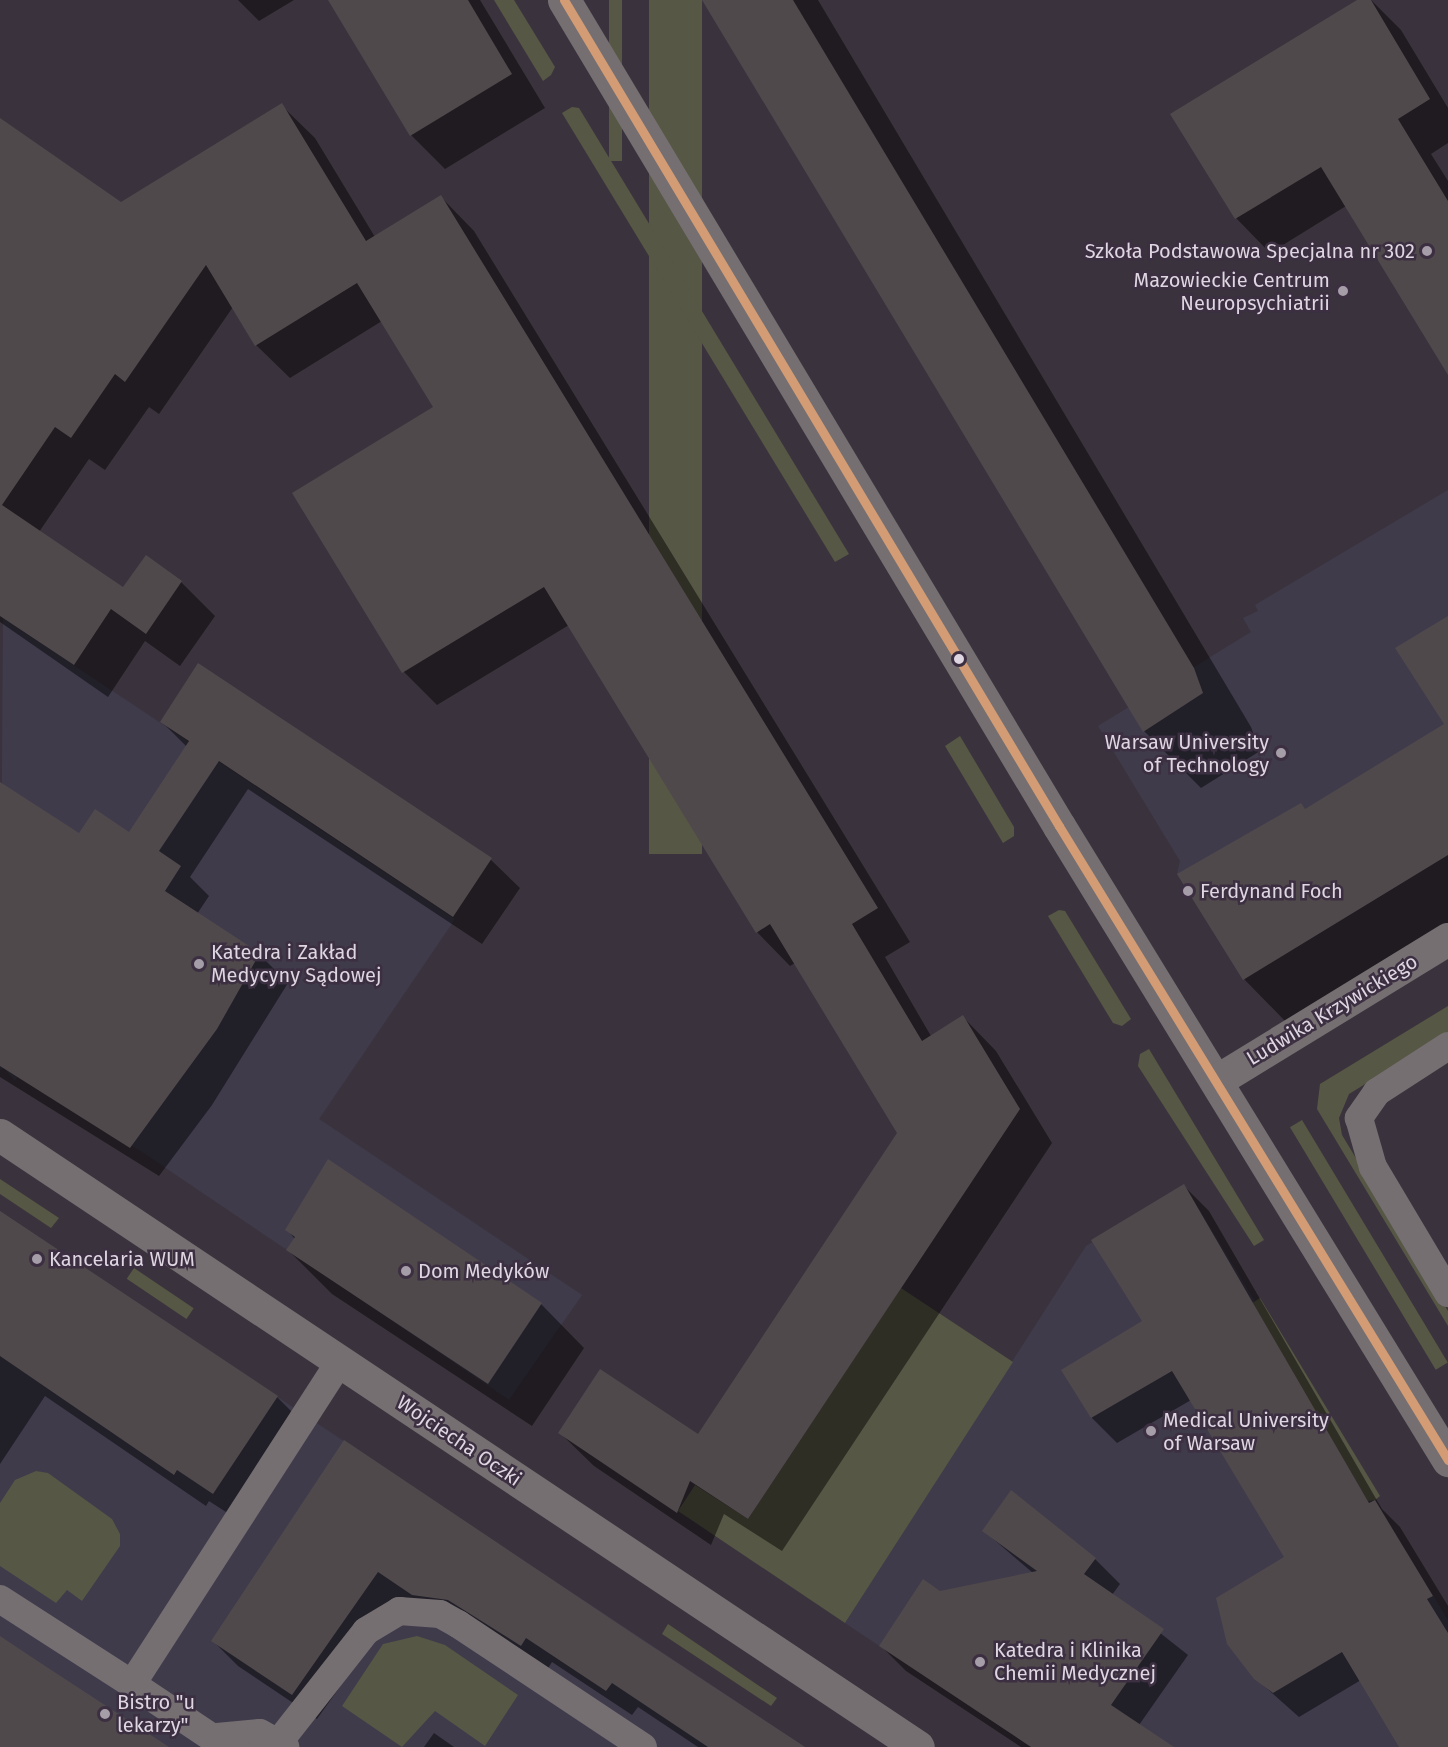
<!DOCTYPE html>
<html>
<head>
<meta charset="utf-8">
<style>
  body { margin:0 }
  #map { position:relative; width:1448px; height:1747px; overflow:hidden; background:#3a333d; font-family:"Fira Sans",sans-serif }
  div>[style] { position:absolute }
  .education>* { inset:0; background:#3f3b4b }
  .green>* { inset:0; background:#575745; transform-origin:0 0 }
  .shadow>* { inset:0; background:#0007 }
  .building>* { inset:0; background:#50494c }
  .service>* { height:28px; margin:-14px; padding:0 14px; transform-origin:14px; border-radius:14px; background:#756f72 }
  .minor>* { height:33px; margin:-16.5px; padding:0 16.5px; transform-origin:16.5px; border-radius:16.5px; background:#756f72 }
  .tertiary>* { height:33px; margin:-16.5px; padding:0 16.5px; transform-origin:16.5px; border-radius:16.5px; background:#756f72 }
  .bus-1>* { height:9px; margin:-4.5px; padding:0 4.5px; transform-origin:4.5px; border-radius:4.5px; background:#d39c74 }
  .dots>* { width:16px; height:16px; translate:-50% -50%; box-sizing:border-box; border:3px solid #3b2f41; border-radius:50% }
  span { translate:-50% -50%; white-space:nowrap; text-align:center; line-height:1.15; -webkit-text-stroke:5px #3b2f41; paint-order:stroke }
  .poi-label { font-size:20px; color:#ded6e1 }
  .right { translate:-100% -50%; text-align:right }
  .left { translate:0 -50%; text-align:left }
  .street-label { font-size:20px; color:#ded6e1 }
</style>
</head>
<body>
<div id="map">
  <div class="education">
    <i style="clip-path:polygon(1448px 490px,1448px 855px,1243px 980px,1177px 874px,1180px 861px,1098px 726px,1251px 632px,1243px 618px,1258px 611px,1255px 605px)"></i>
    <i style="clip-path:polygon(3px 618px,455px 919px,319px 1119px,582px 1295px,509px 1400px,142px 1152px,18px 1076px,15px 1081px,4px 1068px,0 1070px)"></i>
    <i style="clip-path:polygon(1184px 1184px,1448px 1620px,1448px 1747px,1031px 1747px,845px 1623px,1086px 1246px)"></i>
    <i style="clip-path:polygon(0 1211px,306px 1416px,805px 1747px,0 1747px)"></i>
  </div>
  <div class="green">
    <i style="clip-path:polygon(494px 0,514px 0,555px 67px,551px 75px,543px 81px)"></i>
    <i style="left:609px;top:0;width:13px;height:161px"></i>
    <i style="left:649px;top:0;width:53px;height:854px"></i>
    <i style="clip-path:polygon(572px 107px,579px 108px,849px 554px,835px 562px,562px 113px)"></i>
    <i style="clip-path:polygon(960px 736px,1014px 827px,1014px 836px,1003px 843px,945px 746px)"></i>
    <i style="clip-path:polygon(1059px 910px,1065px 911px,1131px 1019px,1122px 1026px,1113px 1023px,1048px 916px)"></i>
    <i style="clip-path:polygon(1448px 1006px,1448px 1033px,1349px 1094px,1339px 1118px,1342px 1135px,1448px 1311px,1448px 1326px,1317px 1109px,1320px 1084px)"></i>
    <i style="clip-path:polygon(1149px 1049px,1264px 1240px,1254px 1246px,1138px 1066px,1140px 1054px)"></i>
    <i style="left:1302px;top:1120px;width:283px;height:14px;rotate:59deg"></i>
    <i style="clip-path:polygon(0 1179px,59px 1218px,51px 1228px,0 1194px)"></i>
    <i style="left:134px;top:1268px;width:72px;height:13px;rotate:34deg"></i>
    <i style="clip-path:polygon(901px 1288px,1013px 1362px,845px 1623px,678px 1511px,695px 1485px,748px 1519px)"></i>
    <i style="clip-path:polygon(1260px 1298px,1380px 1496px,1375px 1500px,1368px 1501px,1251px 1304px)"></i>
    <i style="clip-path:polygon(36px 1471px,48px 1473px,112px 1519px,120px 1534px,120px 1546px,82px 1601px,67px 1590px,56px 1603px,0 1566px,0 1503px,15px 1480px)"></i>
    <i style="clip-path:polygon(668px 1624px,777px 1698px,771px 1706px,662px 1634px)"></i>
    <i style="clip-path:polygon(417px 1636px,445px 1645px,518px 1695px,485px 1746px,435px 1711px,402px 1747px,342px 1706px,383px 1644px)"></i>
  </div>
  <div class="shadow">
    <i style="clip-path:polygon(238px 0,294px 0,259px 21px)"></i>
    <i style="clip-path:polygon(329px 0,480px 0,545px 108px,445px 169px,411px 135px)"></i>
    <i style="clip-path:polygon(706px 0,818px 0,1251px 727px,1260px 751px,1201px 788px,1144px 731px)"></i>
    <i style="clip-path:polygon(1360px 0,1371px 0,1401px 30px,1448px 108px,1448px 143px,1431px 154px,1448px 181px,1448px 370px,1346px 206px,1270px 253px,1236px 218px)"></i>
    <i style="clip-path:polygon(281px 105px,315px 138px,375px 237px,441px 197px,474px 231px,910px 942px,885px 957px,931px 1036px,963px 1017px,996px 1051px,1052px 1143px,782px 1551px,724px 1514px,711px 1545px,594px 1466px,560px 1433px,698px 1436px,899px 1133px,795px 963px,790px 966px,757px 932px,569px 625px,437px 705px,404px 672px,435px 408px,382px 321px,290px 378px,256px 345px,233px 307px,159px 414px,149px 407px,105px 470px,89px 459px,39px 532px,124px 589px,146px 557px,181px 582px,215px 616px,180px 666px,145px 641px,108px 697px,0 622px,0 120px,121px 204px)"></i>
    <i style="clip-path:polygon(1448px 628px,1448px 925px,1287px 1023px,1244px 979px,1306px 810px,1446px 724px)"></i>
    <i style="clip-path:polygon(198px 665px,491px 860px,520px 888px,482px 944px,248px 789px,190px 877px,209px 896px,197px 914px,259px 954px,288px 983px,212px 1105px,159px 1176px,0 1077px,0 783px,80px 836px,130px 834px,187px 747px,162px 722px)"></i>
    <i style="clip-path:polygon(1184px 1186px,1209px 1211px,1382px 1509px,1400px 1527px,1448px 1606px,1448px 1747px,1401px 1747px,1361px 1680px,1299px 1717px,1264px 1686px,1228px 1643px,1286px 1558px,1191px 1400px,1117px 1443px,1092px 1418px,1063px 1371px,1144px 1321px)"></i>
    <i style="clip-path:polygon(0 1213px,277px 1397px,309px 1429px,246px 1525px,209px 1501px,206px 1506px,45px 1396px,0 1464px)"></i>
    <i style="clip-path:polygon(287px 1230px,541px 1304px,584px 1348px,532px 1426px,332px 1294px,288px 1250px,295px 1239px)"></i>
    <i style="clip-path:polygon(345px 1442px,802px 1747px,698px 1747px,638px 1707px,632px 1715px,552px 1662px,547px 1670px,438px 1620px,404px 1597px,317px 1719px,238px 1666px,213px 1641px)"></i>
    <i style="clip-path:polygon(984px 1531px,1095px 1559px,1120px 1584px,1112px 1595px,1188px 1655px,1139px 1725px,1172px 1747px,1021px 1747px,906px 1671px,881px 1646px,939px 1592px,1033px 1573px)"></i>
    <i style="clip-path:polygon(434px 1733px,454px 1747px,424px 1747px)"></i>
  </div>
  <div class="building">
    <i style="clip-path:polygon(328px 0,468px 0,512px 74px,410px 136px)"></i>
    <i style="clip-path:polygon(702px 0,793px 0,1194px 668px,1203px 693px,1143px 732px)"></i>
    <i style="clip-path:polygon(1357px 0,1371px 0,1430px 99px,1398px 119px,1448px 201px,1448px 375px,1321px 167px,1235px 219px,1170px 114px)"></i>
    <i style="clip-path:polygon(282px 103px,366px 241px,441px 195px,878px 908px,852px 924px,922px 1041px,963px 1015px,1020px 1109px,748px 1519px,690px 1481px,677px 1513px,558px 1433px,600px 1369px,698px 1434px,897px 1133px,770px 924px,756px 933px,544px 587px,402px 673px,292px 493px,433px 407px,357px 283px,255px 346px,206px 265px,125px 382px,115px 374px,71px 438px,55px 427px,2px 505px,123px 587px,146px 555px,182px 581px,146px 634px,111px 609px,74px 665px,0 616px,0 118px,121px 202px)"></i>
    <i style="clip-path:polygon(1448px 616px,1448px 855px,1243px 980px,1177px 874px,1301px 803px,1305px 809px,1444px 724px,1395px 648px)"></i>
    <i style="clip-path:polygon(198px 663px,492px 858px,453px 917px,219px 761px,159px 851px,181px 866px,165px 891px,260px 953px,217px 1029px,130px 1148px,0 1066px,0 782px,79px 833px,95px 809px,129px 832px,189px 741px,160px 722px)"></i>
    <i style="clip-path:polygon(328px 1159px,542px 1303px,488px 1384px,286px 1250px,295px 1237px,285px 1230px)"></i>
    <i style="clip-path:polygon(1184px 1184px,1369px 1503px,1375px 1500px,1433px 1596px,1427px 1599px,1448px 1633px,1448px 1747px,1399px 1747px,1342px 1652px,1273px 1693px,1254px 1679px,1227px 1644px,1216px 1598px,1284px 1557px,1172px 1371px,1091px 1418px,1061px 1370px,1142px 1321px,1091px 1240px)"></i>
    <i style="clip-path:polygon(0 1211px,278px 1396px,213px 1494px,177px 1470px,174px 1475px,0 1356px)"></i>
    <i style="clip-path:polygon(344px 1440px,641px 1639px,805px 1747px,708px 1747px,612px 1683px,606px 1691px,526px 1638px,521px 1646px,448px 1600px,412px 1595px,378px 1572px,292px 1695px,211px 1641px)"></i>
    <i style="clip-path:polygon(1011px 1490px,1096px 1558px,1084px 1574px,1164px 1629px,1111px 1705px,1174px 1747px,1031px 1747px,879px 1646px,923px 1579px,940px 1591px,1037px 1571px,982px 1531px)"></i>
    <i style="clip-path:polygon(0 1636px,39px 1662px,169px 1747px,0 1747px)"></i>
  </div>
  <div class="service">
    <i style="left:1448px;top:1046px;width:85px;rotate:147.1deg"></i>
    <i style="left:1377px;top:1092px;width:32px;rotate:125deg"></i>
    <i style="left:1359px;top:1118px;width:51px;rotate:74.1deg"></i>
    <i style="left:1373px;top:1167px;width:147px;rotate:59.2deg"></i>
    <i style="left:0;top:1599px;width:157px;rotate:32.8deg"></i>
    <i style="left:217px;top:1737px;width:43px;rotate:-5.3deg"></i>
    <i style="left:260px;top:1733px;width:29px;rotate:29deg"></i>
    <i style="left:279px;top:1742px;width:141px;rotate:-51.9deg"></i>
    <i style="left:366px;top:1631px;width:39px;rotate:-31deg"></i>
    <i style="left:399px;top:1611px;width:41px;rotate:4.2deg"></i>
    <i style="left:440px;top:1614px;width:21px;rotate:29deg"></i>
    <i style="left:458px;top:1624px;width:222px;rotate:33.6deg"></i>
    <i style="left:226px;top:1747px;width:113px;rotate:-146.2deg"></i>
    <i style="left:132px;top:1684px;width:384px;rotate:-57.2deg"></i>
  </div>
  <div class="minor">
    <i style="left:0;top:1135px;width:1103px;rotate:33.69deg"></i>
  </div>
  <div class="tertiary">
    <i style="left:564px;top:0;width:963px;rotate:59.07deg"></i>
    <i style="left:1059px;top:826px;width:744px;rotate:58.47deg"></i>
    <i style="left:1216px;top:1081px;width:272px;rotate:-31.5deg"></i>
  </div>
  <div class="bus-1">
    <i style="left:564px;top:0;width:963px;rotate:59.07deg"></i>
    <i style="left:1059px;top:826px;width:744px;rotate:58.47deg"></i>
  </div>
  <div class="dots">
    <i style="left:1427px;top:251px;background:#a59da8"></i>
    <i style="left:1343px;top:291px;background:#a59da8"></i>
    <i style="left:959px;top:659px;background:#ded6e1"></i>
    <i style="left:1281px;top:753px;background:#a59da8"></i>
    <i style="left:1188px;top:891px;background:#a59da8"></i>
    <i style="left:199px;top:964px;background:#a59da8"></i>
    <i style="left:37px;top:1259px;background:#a59da8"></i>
    <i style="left:406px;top:1271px;background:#a59da8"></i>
    <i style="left:1151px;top:1431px;background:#a59da8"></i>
    <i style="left:980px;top:1662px;background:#a59da8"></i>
    <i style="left:105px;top:1714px;background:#a59da8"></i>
  </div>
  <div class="poi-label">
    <span class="right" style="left:1415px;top:251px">Szkoła Podstawowa Specjalna nr 302</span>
    <span class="right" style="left:1330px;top:292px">Mazowieckie Centrum<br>Neuropsychiatrii</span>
    <span class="right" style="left:1269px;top:754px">Warsaw University<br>of Technology</span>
    <span class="left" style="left:1200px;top:891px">Ferdynand Foch</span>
    <span class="left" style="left:211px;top:964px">Katedra i Zakład<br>Medycyny Sądowej</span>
    <span class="left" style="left:49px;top:1259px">Kancelaria WUM</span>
    <span class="left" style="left:418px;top:1271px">Dom Medyków</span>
    <span class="left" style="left:1163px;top:1432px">Medical University<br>of Warsaw</span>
    <span class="left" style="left:994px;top:1662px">Katedra i Klinika<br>Chemii Medycznej</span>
    <span class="left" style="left:117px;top:1714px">Bistro "u<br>lekarzy"</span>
  </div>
  <div class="street-label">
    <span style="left:1332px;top:1010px;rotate:-31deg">Ludwika Krzywickiego</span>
    <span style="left:459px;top:1441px;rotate:34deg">Wojciecha Oczki</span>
  </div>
</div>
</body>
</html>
